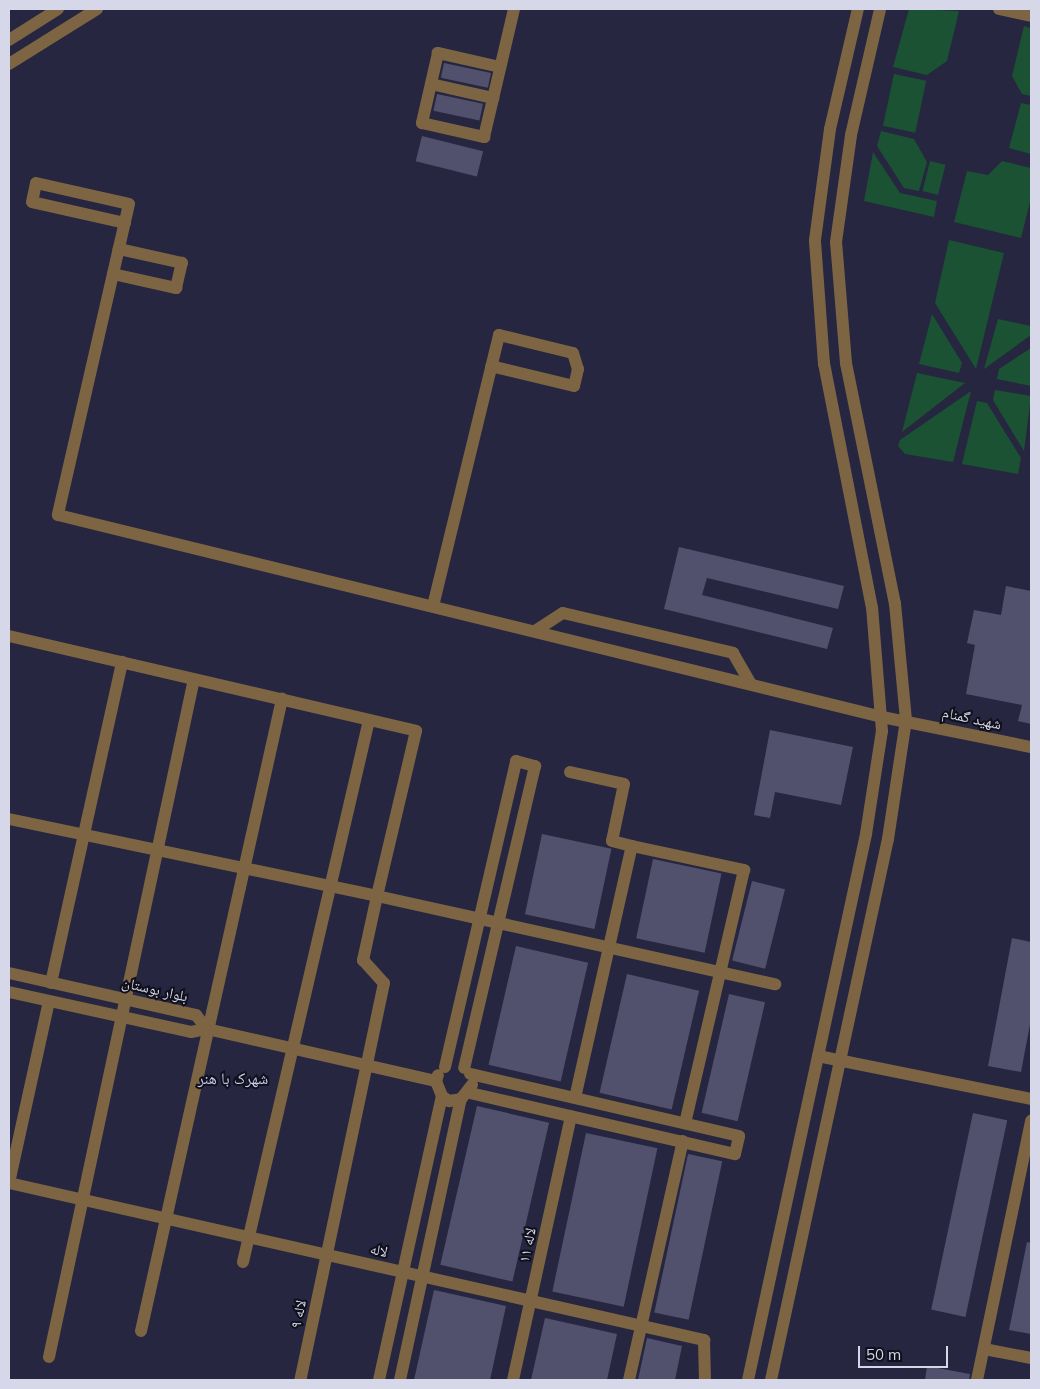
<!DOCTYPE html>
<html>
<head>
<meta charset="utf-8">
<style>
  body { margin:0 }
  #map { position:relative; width:1040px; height:1389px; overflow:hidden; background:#262640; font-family:Mulish,"Noto Naskh Arabic",sans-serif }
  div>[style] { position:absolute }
  .green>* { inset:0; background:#1a5233; transform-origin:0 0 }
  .building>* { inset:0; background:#51516e; transform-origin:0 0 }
  .minor>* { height:12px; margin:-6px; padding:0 6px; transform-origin:6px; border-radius:6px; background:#7d6544 }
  span { translate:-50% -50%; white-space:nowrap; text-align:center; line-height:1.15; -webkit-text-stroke:4px #10101c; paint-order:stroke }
  .street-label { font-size:15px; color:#d6d7e8 }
  .neighbourhood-label { font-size:16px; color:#c6c8ea }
  .frame { position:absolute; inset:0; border:10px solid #d6d7e8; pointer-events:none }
  .scale { position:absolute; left:858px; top:1346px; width:90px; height:22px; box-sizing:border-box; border:2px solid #d6d7e8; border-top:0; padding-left:6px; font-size:15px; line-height:18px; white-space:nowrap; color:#d6d7e8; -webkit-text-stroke:4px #10101c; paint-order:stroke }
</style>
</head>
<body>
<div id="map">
  <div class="green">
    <i style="clip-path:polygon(909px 9px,959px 11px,947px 61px,927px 75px,893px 67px)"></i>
    <i style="clip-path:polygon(1024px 26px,1031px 28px,1031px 96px,1022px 94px,1012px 76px)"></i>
    <i style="left:894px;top:74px;width:33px;height:53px;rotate:12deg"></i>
    <i style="clip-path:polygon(1021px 103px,1031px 105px,1031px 154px,1009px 148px)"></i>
    <i style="clip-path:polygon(881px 131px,914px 139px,927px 162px,919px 191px,904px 188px,877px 146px)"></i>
    <i style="clip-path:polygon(873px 152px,900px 193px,937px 201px,934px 217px,864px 201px)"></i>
    <i style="left:930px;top:161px;width:16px;height:31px;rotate:14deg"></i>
    <i style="clip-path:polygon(1002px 161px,1031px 168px,1031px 198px,1021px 238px,954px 222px,967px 171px,988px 175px)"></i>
    <i style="clip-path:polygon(949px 240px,1004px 253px,976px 369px,935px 303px)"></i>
    <i style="clip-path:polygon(932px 314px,962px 363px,959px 373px,919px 364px)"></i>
    <i style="clip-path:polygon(998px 319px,1031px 326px,1031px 335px,984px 369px)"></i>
    <i style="clip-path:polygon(1031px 348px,1031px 386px,997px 379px,999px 369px)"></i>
    <i style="clip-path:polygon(917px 373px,965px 383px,902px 432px)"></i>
    <i style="clip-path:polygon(995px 390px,1031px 396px,1024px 451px,993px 400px)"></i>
    <i style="clip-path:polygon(971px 391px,953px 462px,905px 454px,898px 446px,900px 440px)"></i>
    <i style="clip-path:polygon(977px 401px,987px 403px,1021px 458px,1018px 474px,962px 464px)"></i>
  </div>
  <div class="building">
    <i style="left:444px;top:63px;width:48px;height:15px;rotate:12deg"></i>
    <i style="left:437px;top:94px;width:47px;height:17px;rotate:12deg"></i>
    <i style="left:422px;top:136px;width:63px;height:26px;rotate:14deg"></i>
    <i style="clip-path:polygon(679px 547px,844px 586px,838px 609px,707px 578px,702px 595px,833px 628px,827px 649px,664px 609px)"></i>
    <i style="clip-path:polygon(1006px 586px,1031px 591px,1031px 724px,1018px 721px,1022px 705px,966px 694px,975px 645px,967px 643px,974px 610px,1001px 615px)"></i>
    <i style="clip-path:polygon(770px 730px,853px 747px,841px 805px,775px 792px,770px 818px,754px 815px)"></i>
    <i style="left:542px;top:834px;width:71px;height:82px;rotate:12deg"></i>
    <i style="left:653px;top:859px;width:70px;height:81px;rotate:12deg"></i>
    <i style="left:752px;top:881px;width:34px;height:82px;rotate:14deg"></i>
    <i style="clip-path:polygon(1012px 938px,1031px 942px,1031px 1019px,1021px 1072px,988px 1066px)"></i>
    <i style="left:516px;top:946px;width:74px;height:122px;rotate:13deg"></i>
    <i style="left:627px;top:974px;width:74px;height:122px;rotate:13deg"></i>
    <i style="left:729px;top:994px;width:37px;height:122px;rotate:13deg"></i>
    <i style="left:477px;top:1106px;width:74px;height:163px;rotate:13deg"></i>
    <i style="left:973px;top:1113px;width:35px;height:201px;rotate:12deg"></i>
    <i style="left:586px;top:1133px;width:73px;height:162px;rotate:12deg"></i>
    <i style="left:688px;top:1154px;width:35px;height:162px;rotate:12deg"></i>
    <i style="clip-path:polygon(1027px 1242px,1031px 1243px,1031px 1334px,1009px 1330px)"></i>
    <i style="clip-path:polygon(434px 1290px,506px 1306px,490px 1380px,414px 1380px)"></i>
    <i style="clip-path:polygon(545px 1318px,617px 1334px,607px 1380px,531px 1380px)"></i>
    <i style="clip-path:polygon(647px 1338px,682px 1346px,675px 1380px,638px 1380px)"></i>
    <i style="clip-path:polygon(927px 1366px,970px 1374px,969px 1380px,925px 1380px)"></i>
  </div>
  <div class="minor">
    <i style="left:999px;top:9px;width:33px;rotate:12deg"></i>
    <i style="left:9px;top:40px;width:58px;rotate:-32.3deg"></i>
    <i style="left:9px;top:64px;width:104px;rotate:-32deg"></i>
    <i style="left:500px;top:67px;width:64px;rotate:-167.3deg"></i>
    <i style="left:438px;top:53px;width:72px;rotate:102.9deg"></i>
    <i style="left:422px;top:123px;width:64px;rotate:12.7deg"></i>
    <i style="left:484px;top:137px;width:131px;rotate:-76.8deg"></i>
    <i style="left:431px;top:84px;width:64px;rotate:12.7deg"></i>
    <i style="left:125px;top:223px;width:95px;rotate:-167.3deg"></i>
    <i style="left:32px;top:202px;width:19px;rotate:-78deg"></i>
    <i style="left:36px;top:183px;width:95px;rotate:12.7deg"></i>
    <i style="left:129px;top:204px;width:319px;rotate:102.9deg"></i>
    <i style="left:58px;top:515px;width:848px;rotate:13.77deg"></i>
    <i style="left:882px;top:717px;width:152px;rotate:11.4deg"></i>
    <i style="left:113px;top:274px;width:65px;rotate:12.5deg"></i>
    <i style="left:176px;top:288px;width:26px;rotate:-77deg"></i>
    <i style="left:182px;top:263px;width:65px;rotate:-167.5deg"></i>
    <i style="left:433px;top:606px;width:279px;rotate:-76.3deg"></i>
    <i style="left:499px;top:335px;width:76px;rotate:13.7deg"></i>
    <i style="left:573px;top:353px;width:17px;rotate:73deg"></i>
    <i style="left:578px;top:369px;width:17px;rotate:103deg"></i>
    <i style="left:574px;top:386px;width:85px;rotate:-166.5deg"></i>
    <i style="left:535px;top:631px;width:33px;rotate:-33deg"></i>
    <i style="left:563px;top:613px;width:175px;rotate:13.2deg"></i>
    <i style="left:733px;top:653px;width:34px;rotate:60deg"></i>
    <i style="left:9px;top:636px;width:418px;rotate:13.1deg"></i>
    <i style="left:416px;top:731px;width:170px;rotate:103.3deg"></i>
    <i style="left:377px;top:896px;width:408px;rotate:12.5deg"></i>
    <i style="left:570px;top:772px;width:55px;rotate:12.5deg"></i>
    <i style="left:624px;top:784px;width:58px;rotate:101.9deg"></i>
    <i style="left:612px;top:841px;width:21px;rotate:14deg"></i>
    <i style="left:9px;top:819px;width:376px;rotate:11.8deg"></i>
    <i style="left:377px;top:896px;width:66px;rotate:102.3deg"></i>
    <i style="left:363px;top:960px;width:31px;rotate:48deg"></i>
    <i style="left:384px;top:983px;width:406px;rotate:101.9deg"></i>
    <i style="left:9px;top:973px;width:192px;rotate:12.7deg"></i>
    <i style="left:196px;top:1015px;width:18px;rotate:52deg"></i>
    <i style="left:51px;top:983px;width:329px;rotate:-77.5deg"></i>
    <i style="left:9px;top:992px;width:186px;rotate:12.4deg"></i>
    <i style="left:191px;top:1032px;width:16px;rotate:-11deg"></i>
    <i style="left:207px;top:1029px;width:235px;rotate:12.8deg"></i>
    <i style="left:818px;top:1056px;width:217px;rotate:11.4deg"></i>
    <i style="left:445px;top:1067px;width:314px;rotate:-76.9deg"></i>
    <i style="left:516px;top:761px;width:20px;rotate:15deg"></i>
    <i style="left:535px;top:766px;width:310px;rotate:103.2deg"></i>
    <i style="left:470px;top:1093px;width:272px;rotate:13deg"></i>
    <i style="left:735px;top:1154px;width:18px;rotate:-77deg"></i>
    <i style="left:739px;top:1136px;width:276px;rotate:-167deg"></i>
    <i style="left:442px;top:1096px;width:9px;rotate:36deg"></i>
    <i style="left:449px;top:1101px;width:12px;rotate:-9deg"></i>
    <i style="left:461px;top:1099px;width:18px;rotate:-52deg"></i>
    <i style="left:575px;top:1098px;width:258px;rotate:-77.3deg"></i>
    <i style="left:632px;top:846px;width:115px;rotate:12.1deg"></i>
    <i style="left:744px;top:870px;width:260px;rotate:103.1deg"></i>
    <i style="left:9px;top:1183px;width:713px;rotate:12.73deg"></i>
    <i style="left:704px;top:1340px;width:40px;rotate:88.6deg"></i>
    <i style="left:9px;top:1183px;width:186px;rotate:-77.6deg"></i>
    <i style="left:243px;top:1262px;width:556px;rotate:-76.91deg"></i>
    <i style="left:141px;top:1331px;width:648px;rotate:-77.42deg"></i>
    <i style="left:984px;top:1349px;width:48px;rotate:10.8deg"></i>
    <i style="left:49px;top:1357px;width:693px;rotate:-77.93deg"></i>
    <i style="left:379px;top:1380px;width:291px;rotate:-77.5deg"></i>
    <i style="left:442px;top:1096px;width:16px;rotate:-112deg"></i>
    <i style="left:436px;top:1081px;width:6px;rotate:-72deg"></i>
    <i style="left:400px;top:1380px;width:288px;rotate:-77.8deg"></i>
    <i style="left:513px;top:1380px;width:270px;rotate:-77.6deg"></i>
    <i style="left:629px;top:1380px;width:245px;rotate:-77.3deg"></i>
    <i style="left:748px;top:1380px;width:559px;rotate:-77.8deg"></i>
    <i style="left:866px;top:834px;width:104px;rotate:-81.2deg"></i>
    <i style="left:882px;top:731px;width:123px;rotate:-94.6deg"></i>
    <i style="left:872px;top:608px;width:249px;rotate:-101.1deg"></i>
    <i style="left:824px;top:364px;width:124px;rotate:-94.2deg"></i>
    <i style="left:815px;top:240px;width:112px;rotate:-82.3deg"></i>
    <i style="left:830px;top:129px;width:123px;rotate:-76.9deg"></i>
    <i style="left:771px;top:1380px;width:554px;rotate:-77.8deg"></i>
    <i style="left:888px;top:839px;width:120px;rotate:-81.4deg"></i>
    <i style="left:906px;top:720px;width:117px;rotate:-95.4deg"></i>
    <i style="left:895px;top:604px;width:246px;rotate:-101.5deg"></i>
    <i style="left:846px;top:363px;width:121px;rotate:-94.7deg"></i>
    <i style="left:836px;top:242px;width:108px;rotate:-82deg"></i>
    <i style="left:851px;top:135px;width:129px;rotate:-77deg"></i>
    <i style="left:977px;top:1380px;width:265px;rotate:-78.2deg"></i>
  </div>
  <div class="street-label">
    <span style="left:972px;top:718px;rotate:12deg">شهید گمنام</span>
    <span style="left:155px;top:989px;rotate:13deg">بلوار بوستان</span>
    <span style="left:527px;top:1245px;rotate:-78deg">لاله ۱۱</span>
    <span style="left:379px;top:1250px;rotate:13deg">لاله</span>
    <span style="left:298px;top:1314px;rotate:-78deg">لاله ۹</span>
  </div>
  <div class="neighbourhood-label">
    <span style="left:233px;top:1078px">شهرک با هنر</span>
  </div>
  <div class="frame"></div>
  <div class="scale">50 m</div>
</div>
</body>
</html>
